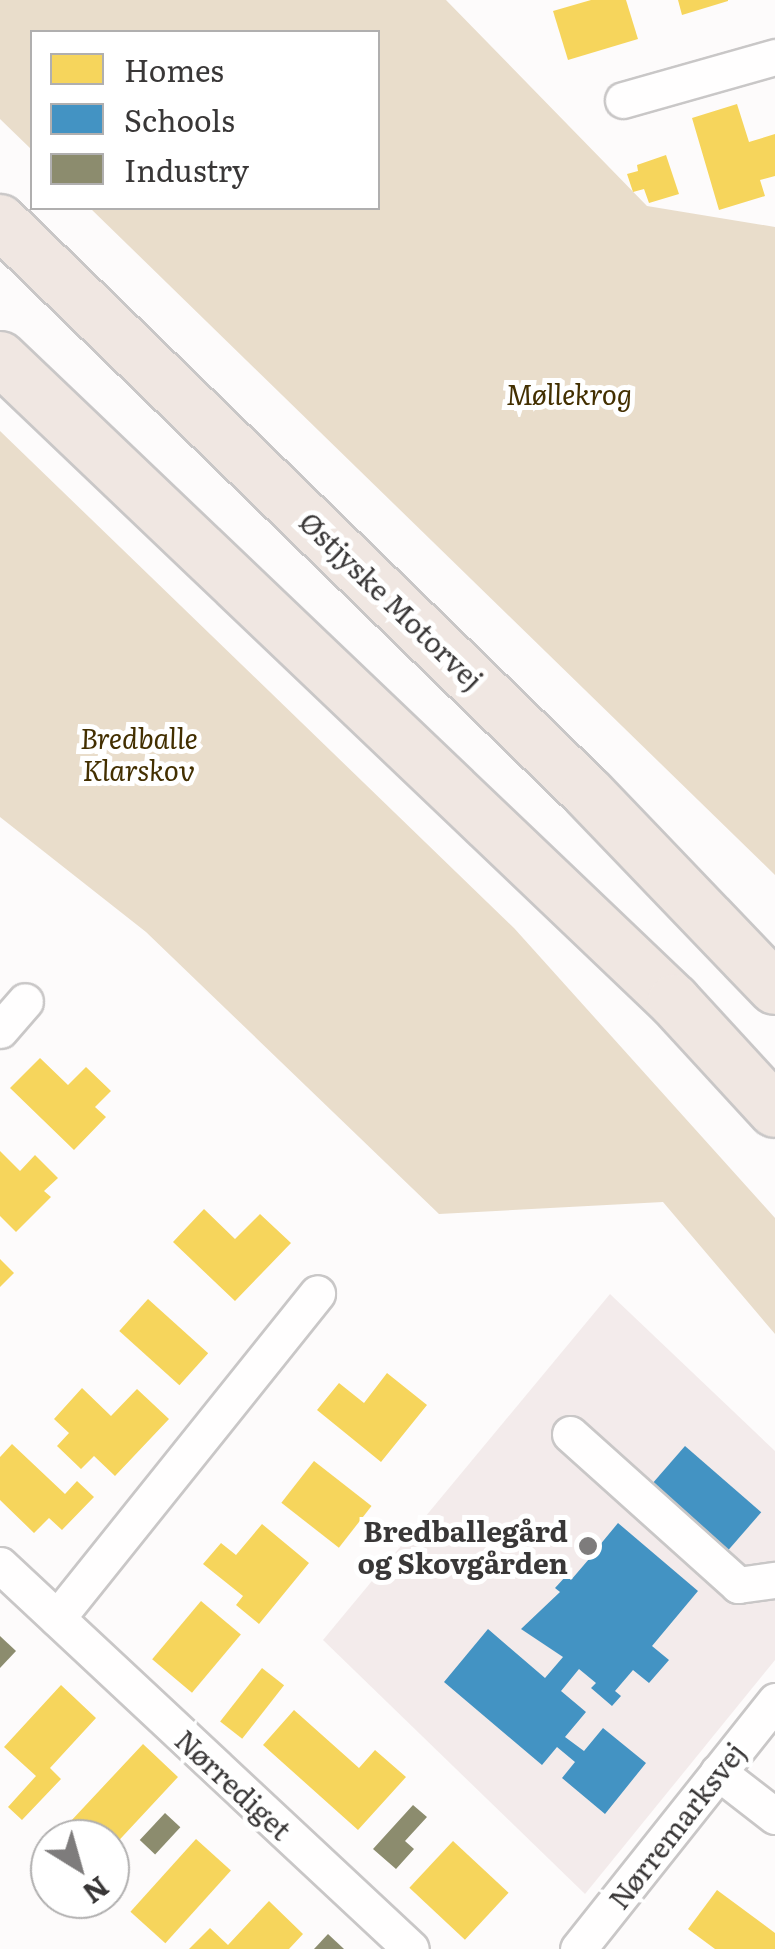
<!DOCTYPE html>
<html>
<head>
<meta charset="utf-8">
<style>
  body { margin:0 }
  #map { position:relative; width:775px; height:1949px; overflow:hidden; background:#fdfbfb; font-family:Literata,serif }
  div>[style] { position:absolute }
  .built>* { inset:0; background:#f3ebeb }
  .green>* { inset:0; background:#e9ddcb }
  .homes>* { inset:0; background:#f6d55c; transform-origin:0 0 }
  .schools>* { inset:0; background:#4393c3; transform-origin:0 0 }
  .industry>* { inset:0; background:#8c8c6e; transform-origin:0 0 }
  .roads { filter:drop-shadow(2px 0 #c9c7c7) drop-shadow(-2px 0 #c9c7c7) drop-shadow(0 2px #c9c7c7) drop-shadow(0 -2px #c9c7c7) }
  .minor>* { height:35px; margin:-17.5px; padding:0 17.5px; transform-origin:17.5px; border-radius:17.5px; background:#fffefe }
  .highway>* { height:52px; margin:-26px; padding:0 26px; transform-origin:26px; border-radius:26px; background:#f0e7e2 }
  .dots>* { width:28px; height:28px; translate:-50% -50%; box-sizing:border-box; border:5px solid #fff; border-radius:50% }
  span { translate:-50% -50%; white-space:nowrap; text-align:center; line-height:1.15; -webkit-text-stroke:10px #fff; paint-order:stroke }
  .park-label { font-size:28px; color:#432f00; font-style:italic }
  .street-label { font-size:28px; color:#393737 }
  .poi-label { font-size:28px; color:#393737; font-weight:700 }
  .right { translate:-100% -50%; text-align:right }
  .legend { position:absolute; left:30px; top:30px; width:350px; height:180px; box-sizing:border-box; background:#fff; border:2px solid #b0afaf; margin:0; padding:12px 18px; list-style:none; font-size:30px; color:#393737 }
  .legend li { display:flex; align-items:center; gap:20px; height:50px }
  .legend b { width:50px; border:2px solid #b0afaf }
  .north { position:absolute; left:30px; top:1819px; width:100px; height:100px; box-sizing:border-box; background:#fff; border:2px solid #b0afaf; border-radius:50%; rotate:143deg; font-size:28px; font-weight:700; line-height:40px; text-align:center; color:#393737 }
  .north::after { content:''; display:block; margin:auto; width:35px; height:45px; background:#7e7c7c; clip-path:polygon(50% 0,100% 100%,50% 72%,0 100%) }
</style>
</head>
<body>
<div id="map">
  <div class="built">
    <i style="clip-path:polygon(610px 1294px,775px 1451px,775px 1660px,585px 1894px,323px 1640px)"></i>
  </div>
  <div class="green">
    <i style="clip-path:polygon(0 0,446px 0,647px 206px,775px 227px,775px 875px,90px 208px,378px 208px,378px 32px,32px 32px,32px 150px,0 119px)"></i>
    <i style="clip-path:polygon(0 431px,514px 928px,775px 1218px,775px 1334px,663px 1202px,439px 1214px,146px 932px,0 817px)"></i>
  </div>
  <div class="homes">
    <i style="clip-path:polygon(591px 0,626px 0,638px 39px,568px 60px,553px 11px)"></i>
    <i style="clip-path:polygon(678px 0,728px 0,728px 1px,682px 15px)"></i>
    <i style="clip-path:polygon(737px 104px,749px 142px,775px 134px,775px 176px,760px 180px,765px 196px,719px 210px,692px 118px)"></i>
    <i style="clip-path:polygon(666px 155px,679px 194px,649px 203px,644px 189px,633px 192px,627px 174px,638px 171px,637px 165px)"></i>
    <i style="clip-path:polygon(40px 1058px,68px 1085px,86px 1067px,111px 1091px,95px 1107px,106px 1117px,74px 1150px,10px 1088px)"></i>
    <i style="clip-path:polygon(0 1151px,20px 1171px,35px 1155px,58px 1178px,44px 1191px,51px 1197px,16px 1232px,0 1216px)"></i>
    <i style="clip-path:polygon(204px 1209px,235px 1239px,260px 1214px,291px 1243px,235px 1301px,173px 1242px)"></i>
    <i style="clip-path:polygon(0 1259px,14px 1273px,0 1287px)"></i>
    <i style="left:148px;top:1299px;width:81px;height:43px;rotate:42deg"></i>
    <i style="clip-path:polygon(387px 1373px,427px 1405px,381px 1462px,317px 1410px,339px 1383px,364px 1403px)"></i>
    <i style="clip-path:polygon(82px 1388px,111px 1416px,137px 1389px,169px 1419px,115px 1476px,94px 1456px,81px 1469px,57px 1446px,69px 1433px,54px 1419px)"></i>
    <i style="clip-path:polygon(12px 1444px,65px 1494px,77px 1481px,94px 1497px,62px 1530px,49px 1518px,34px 1533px,0 1500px,0 1457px)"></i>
    <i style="left:314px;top:1461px;width:73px;height:53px;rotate:38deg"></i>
    <i style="clip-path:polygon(262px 1524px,309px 1563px,259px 1624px,236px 1605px,243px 1596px,203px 1564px,221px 1543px,236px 1555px)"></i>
    <i style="left:201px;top:1601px;width:52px;height:76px;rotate:40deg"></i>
    <i style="left:262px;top:1668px;width:28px;height:68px;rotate:38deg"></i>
    <i style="clip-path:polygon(61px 1685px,96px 1718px,50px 1768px,61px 1779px,22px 1820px,8px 1807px,36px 1776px,4px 1747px)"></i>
    <i style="clip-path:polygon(294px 1710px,359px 1768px,375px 1750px,406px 1777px,358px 1830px,263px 1745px)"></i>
    <i style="clip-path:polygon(143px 1744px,178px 1777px,110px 1850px,110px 1839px,89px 1839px,70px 1822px)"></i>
    <i style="left:196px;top:1839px;width:47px;height:98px;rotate:42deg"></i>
    <i style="left:453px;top:1841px;width:76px;height:64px;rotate:43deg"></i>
    <i style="clip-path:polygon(717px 1890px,775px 1933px,775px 1949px,715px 1949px,688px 1929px)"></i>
    <i style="clip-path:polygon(269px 1901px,303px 1934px,289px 1949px,189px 1949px,210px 1928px,228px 1945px)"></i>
  </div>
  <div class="schools">
    <i style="left:685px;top:1446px;width:101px;height:55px;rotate:41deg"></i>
    <i style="clip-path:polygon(618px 1523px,698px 1591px,652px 1646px,669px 1660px,649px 1683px,633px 1670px,615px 1691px,621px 1696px,612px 1706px,591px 1688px,596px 1683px,579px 1669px,561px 1691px,586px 1712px,565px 1737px,584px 1751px,603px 1728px,646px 1763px,605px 1814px,562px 1778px,575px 1762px,557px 1747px,542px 1765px,444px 1682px,488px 1629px,545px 1678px,563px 1657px,521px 1629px,560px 1592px,555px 1588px,566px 1576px,571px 1580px,589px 1559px,584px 1555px,594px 1542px,599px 1546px)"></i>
  </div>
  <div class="industry">
    <i style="clip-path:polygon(0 1636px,16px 1651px,0 1668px)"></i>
    <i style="clip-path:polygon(413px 1805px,427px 1817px,405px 1841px,414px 1849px,396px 1869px,373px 1849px)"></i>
    <i style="left:165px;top:1813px;width:21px;height:37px;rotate:43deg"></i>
    <i style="clip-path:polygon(328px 1934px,344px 1949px,314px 1949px)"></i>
  </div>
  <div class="roads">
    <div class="minor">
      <i style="left:623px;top:100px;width:158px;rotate:-15.8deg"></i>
      <i style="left:0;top:1030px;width:38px;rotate:-49deg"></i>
      <i style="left:570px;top:1434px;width:226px;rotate:41.9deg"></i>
      <i style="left:738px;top:1585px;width:37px;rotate:-8deg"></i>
      <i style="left:0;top:1565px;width:562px;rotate:43.05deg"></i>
      <i style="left:57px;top:1618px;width:416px;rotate:-51.3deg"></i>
      <i style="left:718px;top:1772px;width:72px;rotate:37.7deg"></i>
      <i style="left:578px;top:1949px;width:317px;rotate:-51.5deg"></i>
    </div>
    <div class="highway">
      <i style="left:0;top:221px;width:820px;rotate:44.21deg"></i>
      <i style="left:588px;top:793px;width:270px;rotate:46.2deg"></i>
      <i style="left:0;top:358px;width:932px;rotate:43.65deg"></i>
      <i style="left:674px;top:1001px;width:149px;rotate:47.4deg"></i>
    </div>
  </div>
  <div class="dots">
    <i style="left:588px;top:1546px;background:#7e7c7c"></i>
  </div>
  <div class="park-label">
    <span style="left:569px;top:393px">Møllekrog</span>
    <span style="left:139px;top:753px">Bredballe<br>Klarskov</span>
  </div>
  <div class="street-label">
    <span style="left:392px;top:600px;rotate:44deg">Østjyske Motorvej</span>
    <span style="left:234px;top:1784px;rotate:43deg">Nørrediget</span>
    <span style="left:676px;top:1825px;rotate:-52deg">Nørremarksvej</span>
  </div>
  <div class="poi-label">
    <span class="right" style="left:568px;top:1546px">Bredballegård<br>og Skovgården</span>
  </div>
  <ul class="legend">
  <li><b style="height:28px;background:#f6d55c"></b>Homes</li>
  <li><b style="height:28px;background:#4393c3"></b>Schools</li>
  <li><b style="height:28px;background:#8c8c6e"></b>Industry</li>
  </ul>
  <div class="north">N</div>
</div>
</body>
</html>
